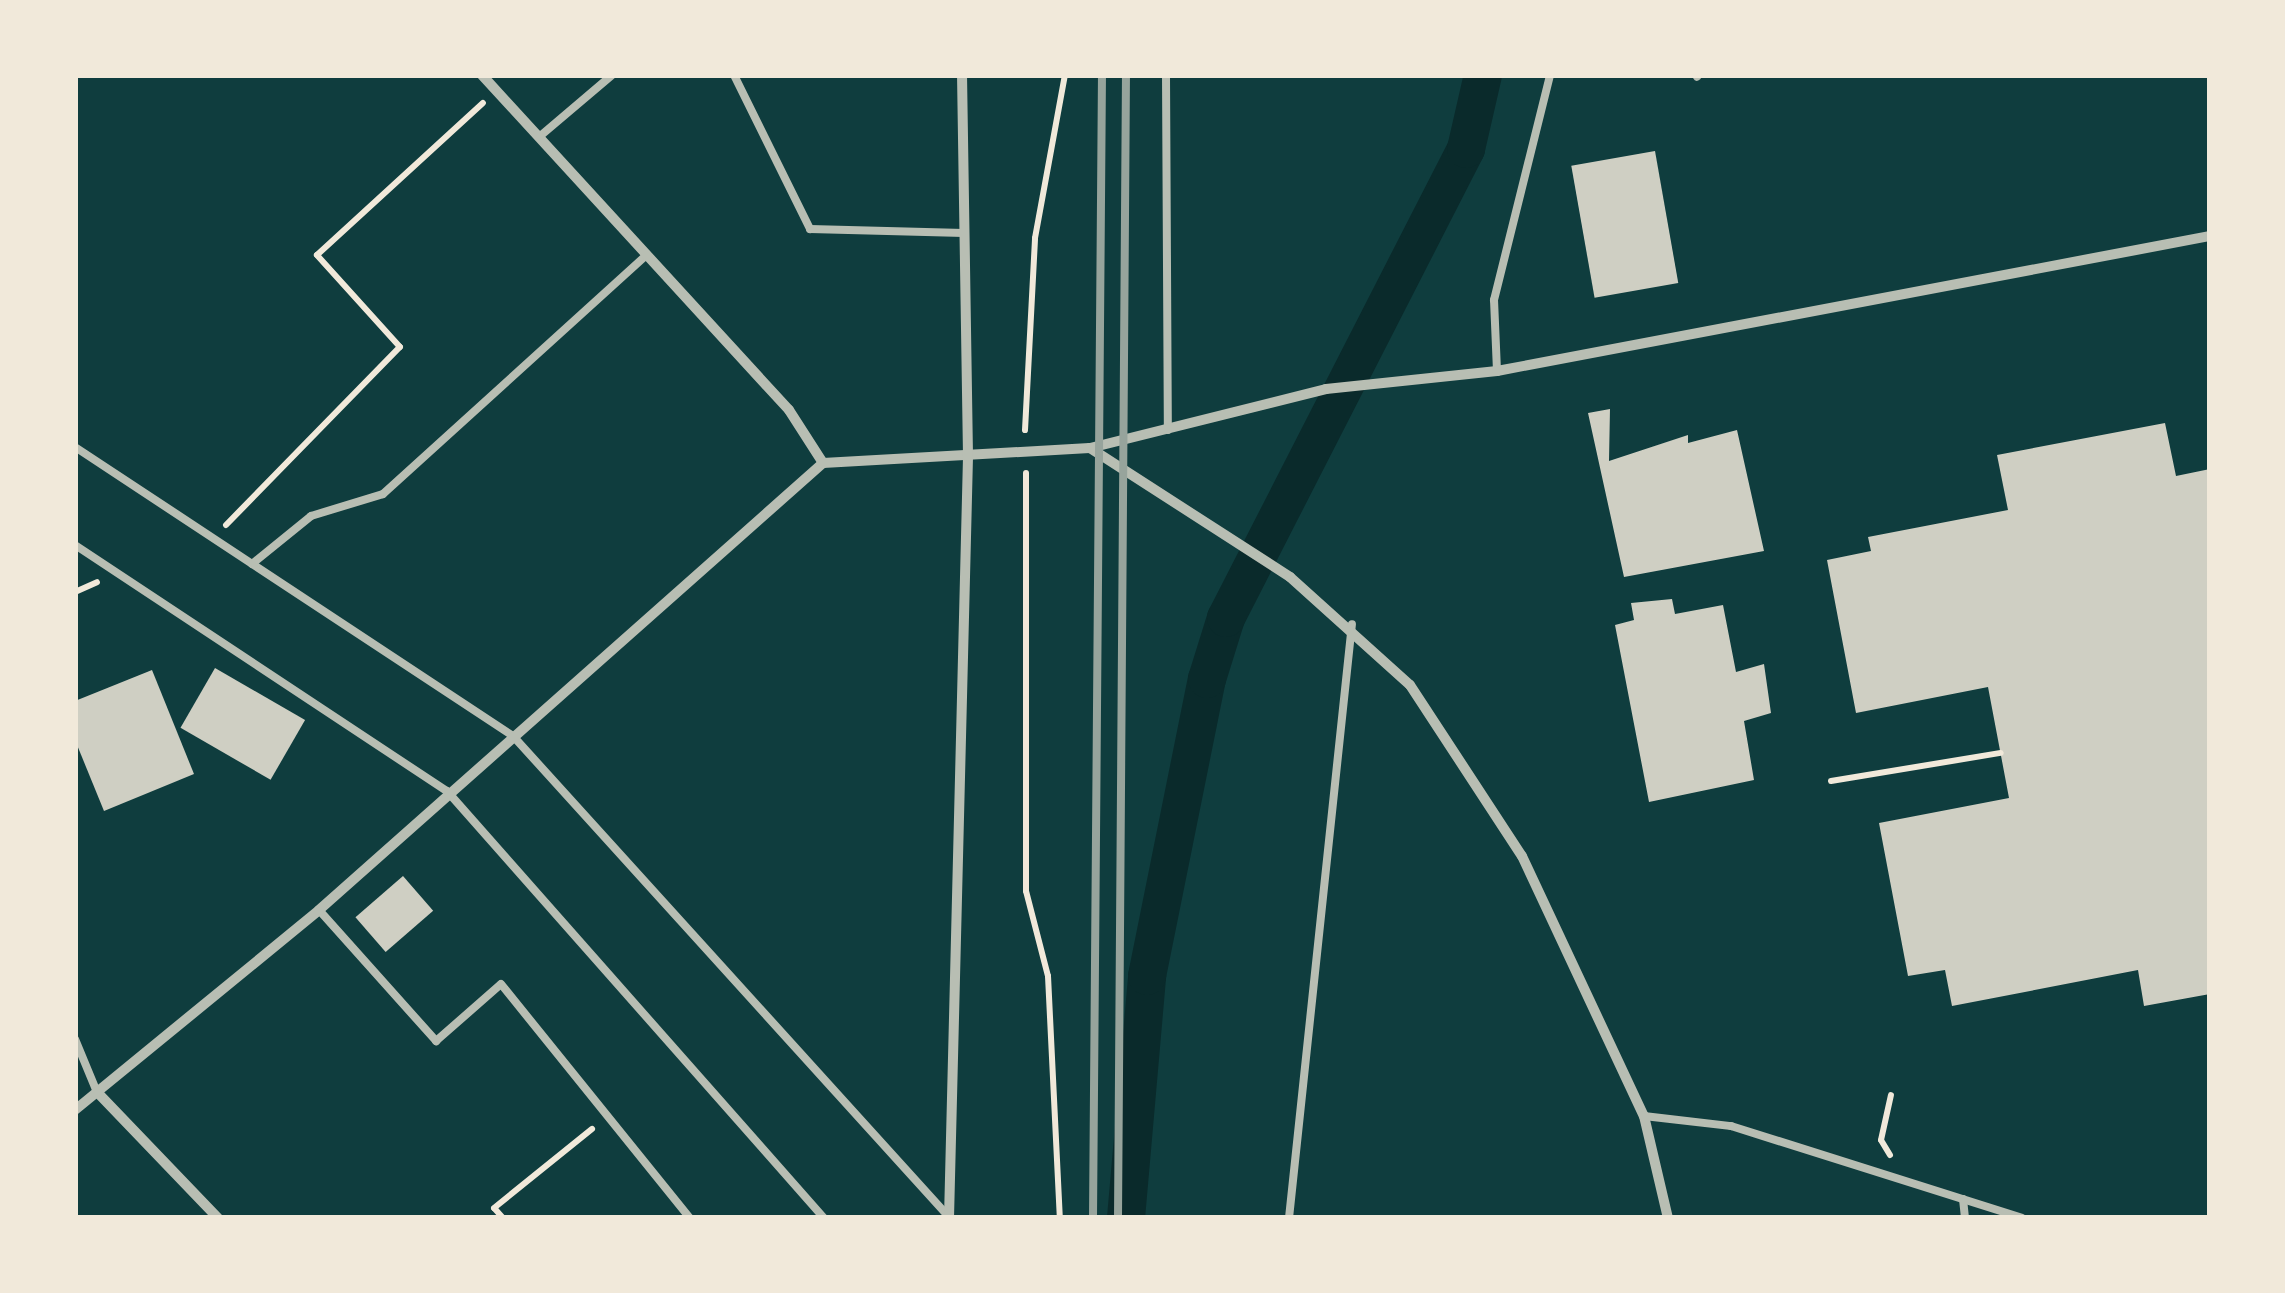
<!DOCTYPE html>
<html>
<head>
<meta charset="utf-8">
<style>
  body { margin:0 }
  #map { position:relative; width:2285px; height:1293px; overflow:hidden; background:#0f3d3e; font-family:"Varela Round",sans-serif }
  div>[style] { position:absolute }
  .canal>* { height:38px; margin:-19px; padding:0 19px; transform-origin:19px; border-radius:19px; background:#0a2a2b }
  .building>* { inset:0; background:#cfcfc3; transform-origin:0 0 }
  .path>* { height:6px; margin:-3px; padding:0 3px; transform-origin:3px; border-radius:3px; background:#f1e9da }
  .service>* { height:8px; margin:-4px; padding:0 4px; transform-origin:4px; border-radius:4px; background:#b8beb3 }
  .minor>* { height:10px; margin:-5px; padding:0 5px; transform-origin:5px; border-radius:5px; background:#b8beb3 }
  .rail>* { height:8px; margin:-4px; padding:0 4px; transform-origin:4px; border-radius:4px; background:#97a49c }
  span { translate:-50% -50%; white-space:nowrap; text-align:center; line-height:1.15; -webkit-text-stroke:10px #f1e9da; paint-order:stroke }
  .frame { position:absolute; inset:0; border:78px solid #f1e9da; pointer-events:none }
</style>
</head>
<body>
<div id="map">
  <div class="canal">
    <i style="left:1126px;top:1218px;width:243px;rotate:-85deg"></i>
    <i style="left:1147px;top:976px;width:303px;rotate:-78.6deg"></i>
    <i style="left:1207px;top:679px;width:64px;rotate:-72.7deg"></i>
    <i style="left:1226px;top:618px;width:527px;rotate:-62.9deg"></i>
    <i style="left:1466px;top:149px;width:76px;rotate:-77.1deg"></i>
  </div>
  <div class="building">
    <i style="left:1655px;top:151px;width:134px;height:85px;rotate:80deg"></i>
    <i style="clip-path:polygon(1610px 409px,1609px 461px,1688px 435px,1688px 443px,1737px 430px,1764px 551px,1624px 577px,1588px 413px)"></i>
    <i style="clip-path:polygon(2165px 423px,2176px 476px,2210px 469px,2210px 994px,2144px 1006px,2138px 970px,1952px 1006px,1945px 970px,1908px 976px,1879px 823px,2009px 798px,1988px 687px,1856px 713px,1827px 560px,1871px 551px,1868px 537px,2008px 510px,1997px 455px)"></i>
    <i style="clip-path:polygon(1672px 599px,1675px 614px,1723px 605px,1736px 672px,1764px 664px,1771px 713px,1744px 721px,1754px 780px,1649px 802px,1615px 625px,1634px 620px,1631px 603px)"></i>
    <i style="left:215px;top:668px;width:104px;height:69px;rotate:30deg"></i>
    <i style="clip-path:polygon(152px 670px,194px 774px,104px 811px,75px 740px,75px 701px)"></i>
    <i style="left:403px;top:876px;width:46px;height:63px;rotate:49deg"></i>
  </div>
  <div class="path">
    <i style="left:1025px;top:430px;width:192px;rotate:-87deg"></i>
    <i style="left:1035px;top:238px;width:166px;rotate:-79.6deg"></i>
    <i style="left:1026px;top:473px;width:418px;rotate:90deg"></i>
    <i style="left:1026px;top:891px;width:88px;rotate:75.5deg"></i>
    <i style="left:1048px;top:976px;width:242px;rotate:87.2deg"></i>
    <i style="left:226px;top:525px;width:249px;rotate:-45.7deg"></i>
    <i style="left:400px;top:347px;width:124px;rotate:-132.1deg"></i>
    <i style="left:317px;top:255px;width:225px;rotate:-42.5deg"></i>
    <i style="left:75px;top:592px;width:24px;rotate:-24deg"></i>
    <i style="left:1831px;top:781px;width:172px;rotate:-9.4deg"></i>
    <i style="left:1890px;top:1155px;width:17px;rotate:-121deg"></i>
    <i style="left:1881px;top:1140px;width:46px;rotate:-77.5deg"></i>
    <i style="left:503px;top:1218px;width:13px;rotate:-132deg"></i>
    <i style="left:494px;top:1208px;width:126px;rotate:-38.9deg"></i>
  </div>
  <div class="service">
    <i style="left:734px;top:75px;width:172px;rotate:63.7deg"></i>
    <i style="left:810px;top:229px;width:154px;rotate:1.5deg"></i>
    <i style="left:1166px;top:75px;width:355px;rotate:89.7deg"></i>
    <i style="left:1696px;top:75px;width:2px;rotate:63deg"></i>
    <i style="left:539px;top:137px;width:96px;rotate:-40.3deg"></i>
    <i style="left:1497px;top:371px;width:71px;rotate:-92.4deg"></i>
    <i style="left:1494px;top:300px;width:232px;rotate:-76deg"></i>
    <i style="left:75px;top:447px;width:525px;rotate:33.42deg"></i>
    <i style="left:513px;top:736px;width:649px;rotate:47.81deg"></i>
    <i style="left:75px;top:545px;width:446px;rotate:33.5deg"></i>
    <i style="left:447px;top:791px;width:570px;rotate:48.56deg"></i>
    <i style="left:252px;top:564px;width:76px;rotate:-39.1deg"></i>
    <i style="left:311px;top:516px;width:75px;rotate:-17deg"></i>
    <i style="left:383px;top:494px;width:356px;rotate:-42.2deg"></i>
    <i style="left:319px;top:910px;width:176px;rotate:48.2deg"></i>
    <i style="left:436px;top:1041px;width:86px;rotate:-41.2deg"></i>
    <i style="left:501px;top:984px;width:301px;rotate:51.1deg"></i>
    <i style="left:75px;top:1039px;width:57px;rotate:67.5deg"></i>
    <i style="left:1644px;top:1116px;width:88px;rotate:6.6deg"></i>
    <i style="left:1731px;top:1126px;width:305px;rotate:17.5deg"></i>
    <i style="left:1963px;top:1199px;width:19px;rotate:84deg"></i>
    <i style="left:1289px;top:1218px;width:597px;rotate:-83.95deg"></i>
  </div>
  <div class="minor">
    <i style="left:482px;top:75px;width:454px;rotate:47.5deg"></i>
    <i style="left:789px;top:410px;width:63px;rotate:57.3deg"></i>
    <i style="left:1090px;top:448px;width:238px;rotate:32.8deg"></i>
    <i style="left:1290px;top:577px;width:161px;rotate:42deg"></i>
    <i style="left:1410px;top:685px;width:204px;rotate:56.8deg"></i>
    <i style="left:1522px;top:856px;width:287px;rotate:64.9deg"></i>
    <i style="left:1644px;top:1116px;width:105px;rotate:76.8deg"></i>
    <i style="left:97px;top:1092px;width:175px;rotate:46.2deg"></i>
    <i style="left:75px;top:1110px;width:315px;rotate:-39.3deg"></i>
    <i style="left:319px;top:910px;width:674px;rotate:-41.57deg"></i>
    <i style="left:823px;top:463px;width:267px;rotate:-3.2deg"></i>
    <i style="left:1090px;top:448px;width:243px;rotate:-14deg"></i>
    <i style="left:1326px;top:389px;width:172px;rotate:-6deg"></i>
    <i style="left:1497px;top:371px;width:726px;rotate:-10.72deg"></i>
    <i style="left:949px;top:1218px;width:762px;rotate:-88.57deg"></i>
    <i style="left:968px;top:456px;width:381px;rotate:-90.9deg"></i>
  </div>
  <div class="rail">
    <i style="left:1093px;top:1218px;width:1143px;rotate:-89.55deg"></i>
    <i style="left:1118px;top:1218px;width:1143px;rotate:-89.6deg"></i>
  </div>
  <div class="frame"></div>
</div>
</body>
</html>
